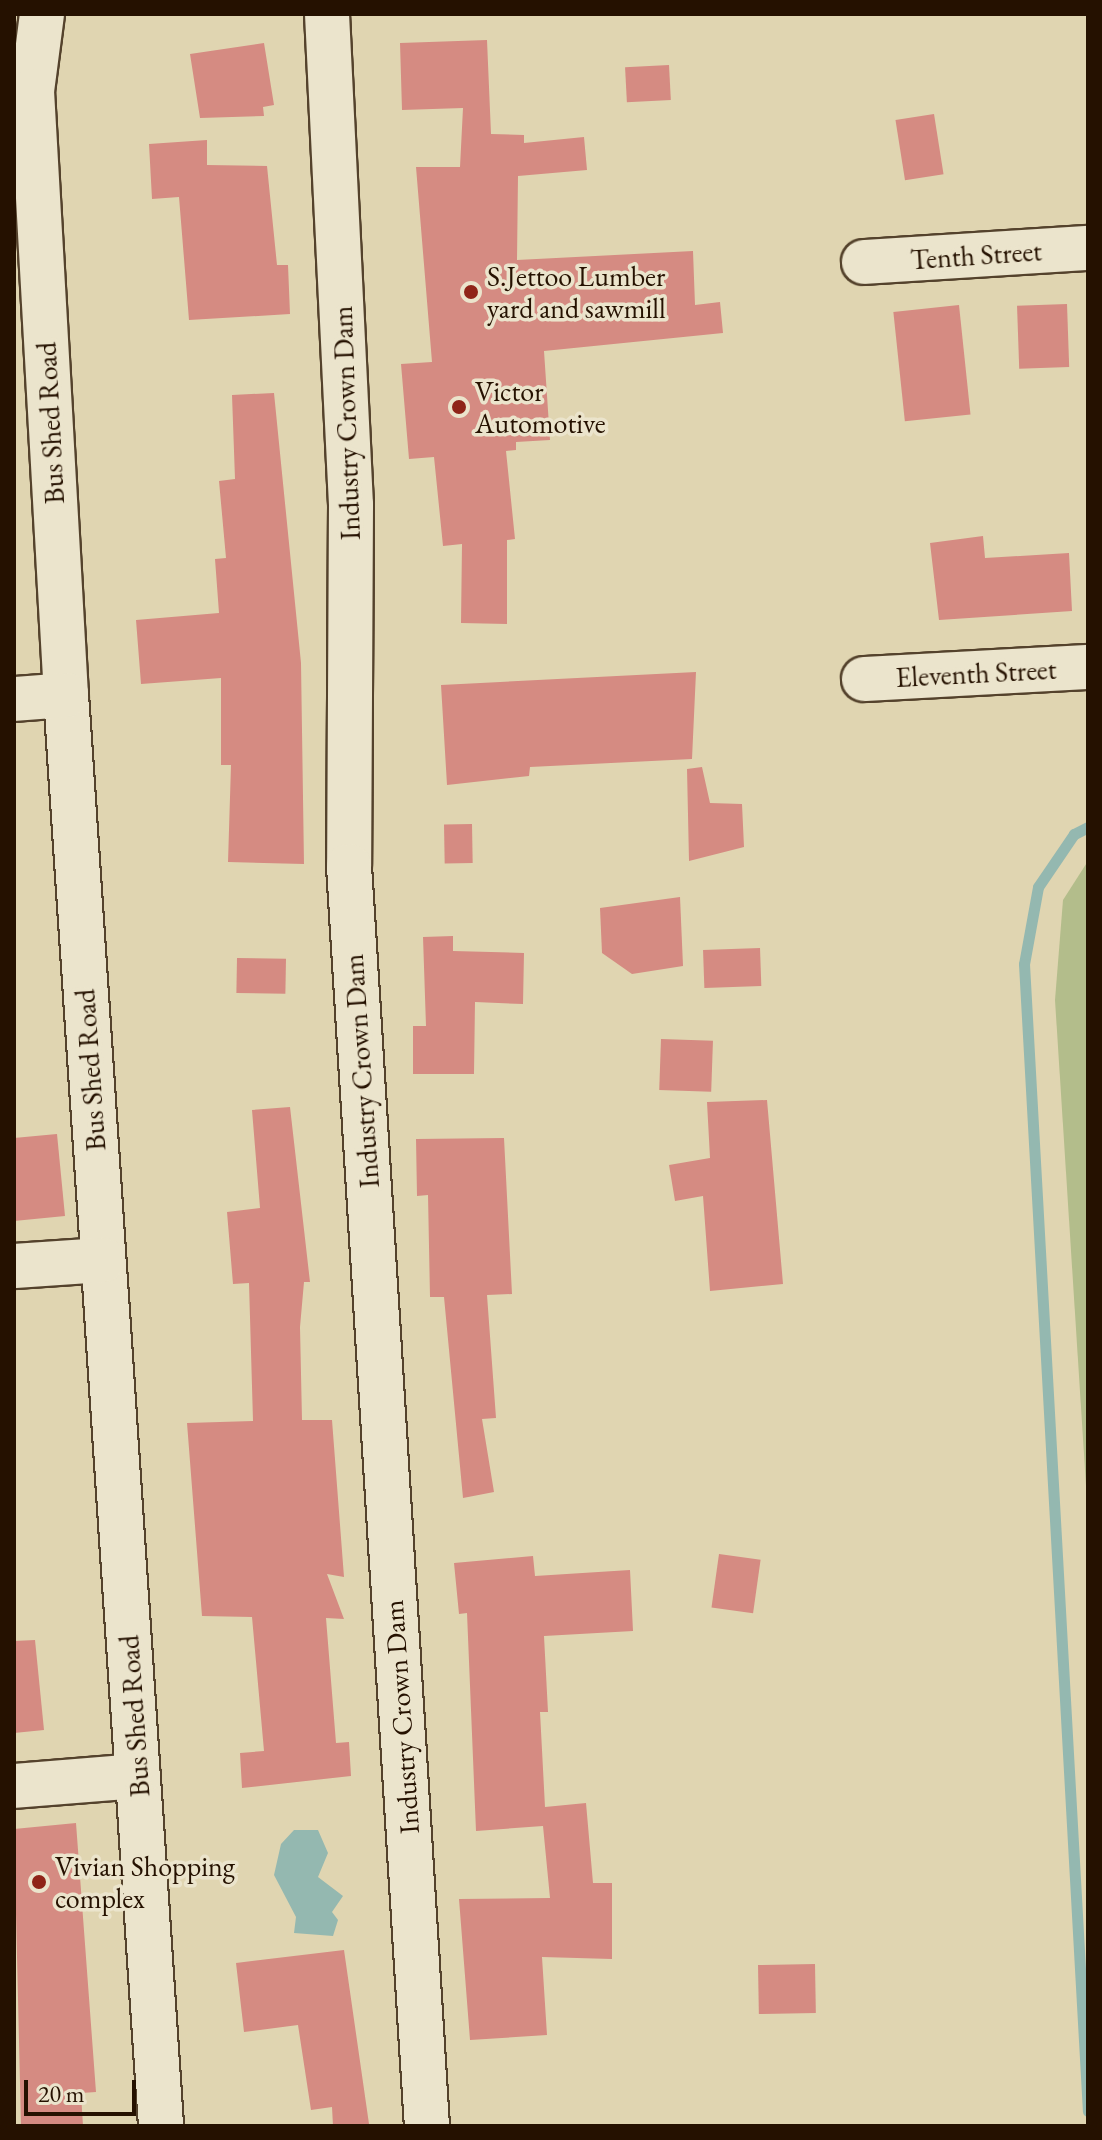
<!DOCTYPE html>
<html>
<head>
<meta charset="utf-8">
<style>
  body { margin:0 }
  #map { position:relative; width:1102px; height:2140px; overflow:hidden; background:#e0d5b1; font-family:"EB Garamond",serif }
  div>[style] { position:absolute }
  .green>* { inset:0; background:#b3bd8b }
  .water>* { inset:0; background:#94b8b0 }
  .stream>* { height:11px; margin:-5.5px; padding:0 5.5px; transform-origin:5.5px; border-radius:5.5px; background:#94b8b0 }
  .building>* { inset:0; background:#d58b82; transform-origin:0 0 }
  .roads { filter:drop-shadow(2px 0 #54422c) drop-shadow(-2px 0 #54422c) drop-shadow(0 2px #54422c) drop-shadow(0 -2px #54422c) }
  .minor>* { height:44px; margin:-22px; padding:0 22px; transform-origin:22px; border-radius:22px; background:#ebe4cc }
  .dots>* { width:22px; height:22px; translate:-50% -50%; box-sizing:border-box; border:4px solid #ebe4cc; border-radius:50% }
  span { translate:-50% -50%; white-space:nowrap; text-align:center; line-height:1.15; -webkit-text-stroke:7px #ebe4cc; paint-order:stroke }
  .street-label { font-size:28px; color:#251100 }
  .poi-label { font-size:28px; color:#251100 }
  .left { translate:0 -50%; text-align:left }
  .frame { position:absolute; inset:0; border:16px solid #251100; pointer-events:none }
  .scale { position:absolute; left:24px; top:2080px; width:112px; height:36px; box-sizing:border-box; border:4px solid #251100; border-top:0; padding-left:10px; font-size:24px; line-height:28px; white-space:nowrap; color:#251100; -webkit-text-stroke:6px #ebe4cc; paint-order:stroke }
</style>
</head>
<body>
<div id="map">
  <div class="green">
    <i style="clip-path:polygon(1088px 861px,1088px 1517px,1055px 1000px,1063px 900px)"></i>
  </div>
  <div class="water">
    <i style="clip-path:polygon(294px 1830px,318px 1830px,328px 1853px,318px 1877px,343px 1896px,332px 1912px,338px 1920px,333px 1936px,294px 1933px,296px 1917px,274px 1875px,281px 1844px)"></i>
  </div>
  <div class="stream">
    <i style="left:1088px;top:827px;width:16px;rotate:153deg"></i>
    <i style="left:1074px;top:834px;width:64px;rotate:124.2deg"></i>
    <i style="left:1038px;top:887px;width:78px;rotate:100.3deg"></i>
    <i style="left:1024px;top:964px;width:1149px;rotate:86.81deg"></i>
  </div>
  <div class="building">
    <i style="clip-path:polygon(487px 40px,491px 134px,524px 135px,524px 143px,584px 137px,587px 170px,518px 176px,517px 260px,693px 251px,695px 305px,720px 302px,723px 333px,544px 351px,550px 440px,516px 442px,516px 450px,506px 451px,515px 539px,507px 540px,507px 624px,461px 623px,462px 544px,443px 546px,434px 457px,409px 459px,401px 364px,432px 362px,416px 167px,460px 167px,463px 108px,402px 110px,400px 43px)"></i>
    <i style="clip-path:polygon(264px 43px,274px 105px,263px 107px,264px 116px,200px 118px,190px 54px)"></i>
    <i style="left:669px;top:65px;width:35px;height:44px;rotate:87deg"></i>
    <i style="left:934px;top:114px;width:61px;height:39px;rotate:81deg"></i>
    <i style="clip-path:polygon(207px 140px,207px 165px,267px 166px,277px 265px,288px 265px,290px 314px,189px 320px,179px 197px,152px 199px,149px 144px)"></i>
    <i style="left:1067px;top:304px;width:63px;height:50px;rotate:88deg"></i>
    <i style="left:959px;top:305px;width:110px;height:66px;rotate:84deg"></i>
    <i style="clip-path:polygon(274px 393px,301px 663px,304px 864px,228px 862px,231px 765px,221px 765px,221px 678px,141px 684px,136px 620px,219px 613px,215px 559px,226px 558px,219px 481px,235px 479px,232px 395px)"></i>
    <i style="clip-path:polygon(983px 536px,985px 558px,1069px 553px,1072px 611px,939px 620px,930px 543px)"></i>
    <i style="clip-path:polygon(696px 672px,692px 759px,530px 767px,529px 776px,447px 785px,441px 685px)"></i>
    <i style="clip-path:polygon(702px 767px,710px 803px,742px 804px,744px 847px,689px 861px,687px 769px)"></i>
    <i style="left:472px;top:824px;width:39px;height:28px;rotate:89deg"></i>
    <i style="clip-path:polygon(680px 897px,683px 966px,632px 974px,602px 953px,600px 908px)"></i>
    <i style="clip-path:polygon(453px 936px,453px 951px,524px 953px,523px 1004px,475px 1002px,474px 1074px,413px 1074px,413px 1026px,426px 1026px,423px 937px)"></i>
    <i style="left:760px;top:948px;width:38px;height:57px;rotate:88deg"></i>
    <i style="left:237px;top:958px;width:49px;height:35px;rotate:1deg"></i>
    <i style="left:661px;top:1039px;width:52px;height:51px;rotate:2deg"></i>
    <i style="clip-path:polygon(767px 1100px,783px 1284px,710px 1291px,703px 1196px,675px 1201px,669px 1165px,710px 1158px,707px 1102px)"></i>
    <i style="clip-path:polygon(290px 1107px,310px 1282px,304px 1282px,300px 1327px,302px 1420px,332px 1420px,344px 1577px,327px 1574px,344px 1619px,326px 1618px,336px 1743px,349px 1742px,351px 1776px,242px 1788px,240px 1753px,264px 1751px,252px 1617px,202px 1616px,187px 1423px,253px 1421px,249px 1283px,233px 1284px,227px 1212px,260px 1208px,252px 1110px)"></i>
    <i style="clip-path:polygon(57px 1134px,65px 1216px,14px 1221px,14px 1138px)"></i>
    <i style="clip-path:polygon(504px 1138px,512px 1294px,487px 1295px,496px 1418px,482px 1419px,494px 1492px,463px 1498px,444px 1297px,430px 1297px,428px 1195px,417px 1196px,416px 1139px)"></i>
    <i style="left:719px;top:1554px;width:42px;height:54px;rotate:8deg"></i>
    <i style="clip-path:polygon(533px 1556px,535px 1576px,630px 1570px,633px 1631px,544px 1636px,548px 1712px,540px 1712px,545px 1807px,586px 1803px,593px 1883px,612px 1883px,612px 1959px,542px 1957px,547px 2035px,470px 2040px,459px 1899px,550px 1898px,543px 1826px,476px 1831px,467px 1613px,459px 1614px,454px 1563px)"></i>
    <i style="clip-path:polygon(35px 1640px,44px 1730px,14px 1733px,14px 1641px)"></i>
    <i style="clip-path:polygon(76px 1823px,96px 2092px,81px 2093px,83px 2126px,21px 2126px,14px 1829px)"></i>
    <i style="clip-path:polygon(344px 1950px,369px 2124px,333px 2126px,332px 2107px,311px 2110px,298px 2025px,244px 2032px,236px 1963px)"></i>
    <i style="left:815px;top:1964px;width:49px;height:57px;rotate:89deg"></i>
  </div>
  <div class="roads">
    <div class="minor">
      <i style="left:42px;top:14px;width:78px;rotate:97.4deg"></i>
      <i style="left:32px;top:91px;width:605px;rotate:86.78deg"></i>
      <i style="left:66px;top:695px;width:1434px;rotate:86.2deg"></i>
      <i style="left:327px;top:14px;width:492px;rotate:87.2deg"></i>
      <i style="left:351px;top:505px;width:361px;rotate:90.3deg"></i>
      <i style="left:349px;top:866px;width:1262px;rotate:86.46deg"></i>
      <i style="left:864px;top:262px;width:224px;rotate:-3.6deg"></i>
      <i style="left:864px;top:679px;width:224px;rotate:-3.1deg"></i>
      <i style="left:14px;top:699px;width:52px;rotate:-4.4deg"></i>
      <i style="left:14px;top:1266px;width:89px;rotate:-3.9deg"></i>
      <i style="left:14px;top:1786px;width:124px;rotate:-4.6deg"></i>
    </div>
  </div>
  <div class="dots">
    <i style="left:471px;top:292px;background:#8f2418"></i>
    <i style="left:459px;top:407px;background:#8f2418"></i>
    <i style="left:39px;top:1882px;background:#8f2418"></i>
  </div>
  <div class="street-label">
    <span style="left:976px;top:255px;rotate:-4deg">Tenth Street</span>
    <span style="left:50px;top:423px;rotate:-93deg">Bus Shed Road</span>
    <span style="left:346px;top:423px;rotate:-92deg">Industry Crown Dam</span>
    <span style="left:976px;top:673px;rotate:-3deg">Eleventh Street</span>
    <span style="left:90px;top:1070px;rotate:-94deg">Bus Shed Road</span>
    <span style="left:361px;top:1071px;rotate:-94deg">Industry Crown Dam</span>
    <span style="left:134px;top:1716px;rotate:-94deg">Bus Shed Road</span>
    <span style="left:401px;top:1717px;rotate:-94deg">Industry Crown Dam</span>
  </div>
  <div class="poi-label">
    <span class="left" style="left:487px;top:292px">S.Jettoo Lumber<br>yard and sawmill</span>
    <span class="left" style="left:475px;top:407px">Victor<br>Automotive</span>
    <span class="left" style="left:55px;top:1882px">Vivian Shopping<br>complex</span>
  </div>
  <div class="frame"></div>
  <div class="scale">20 m</div>
</div>
</body>
</html>
